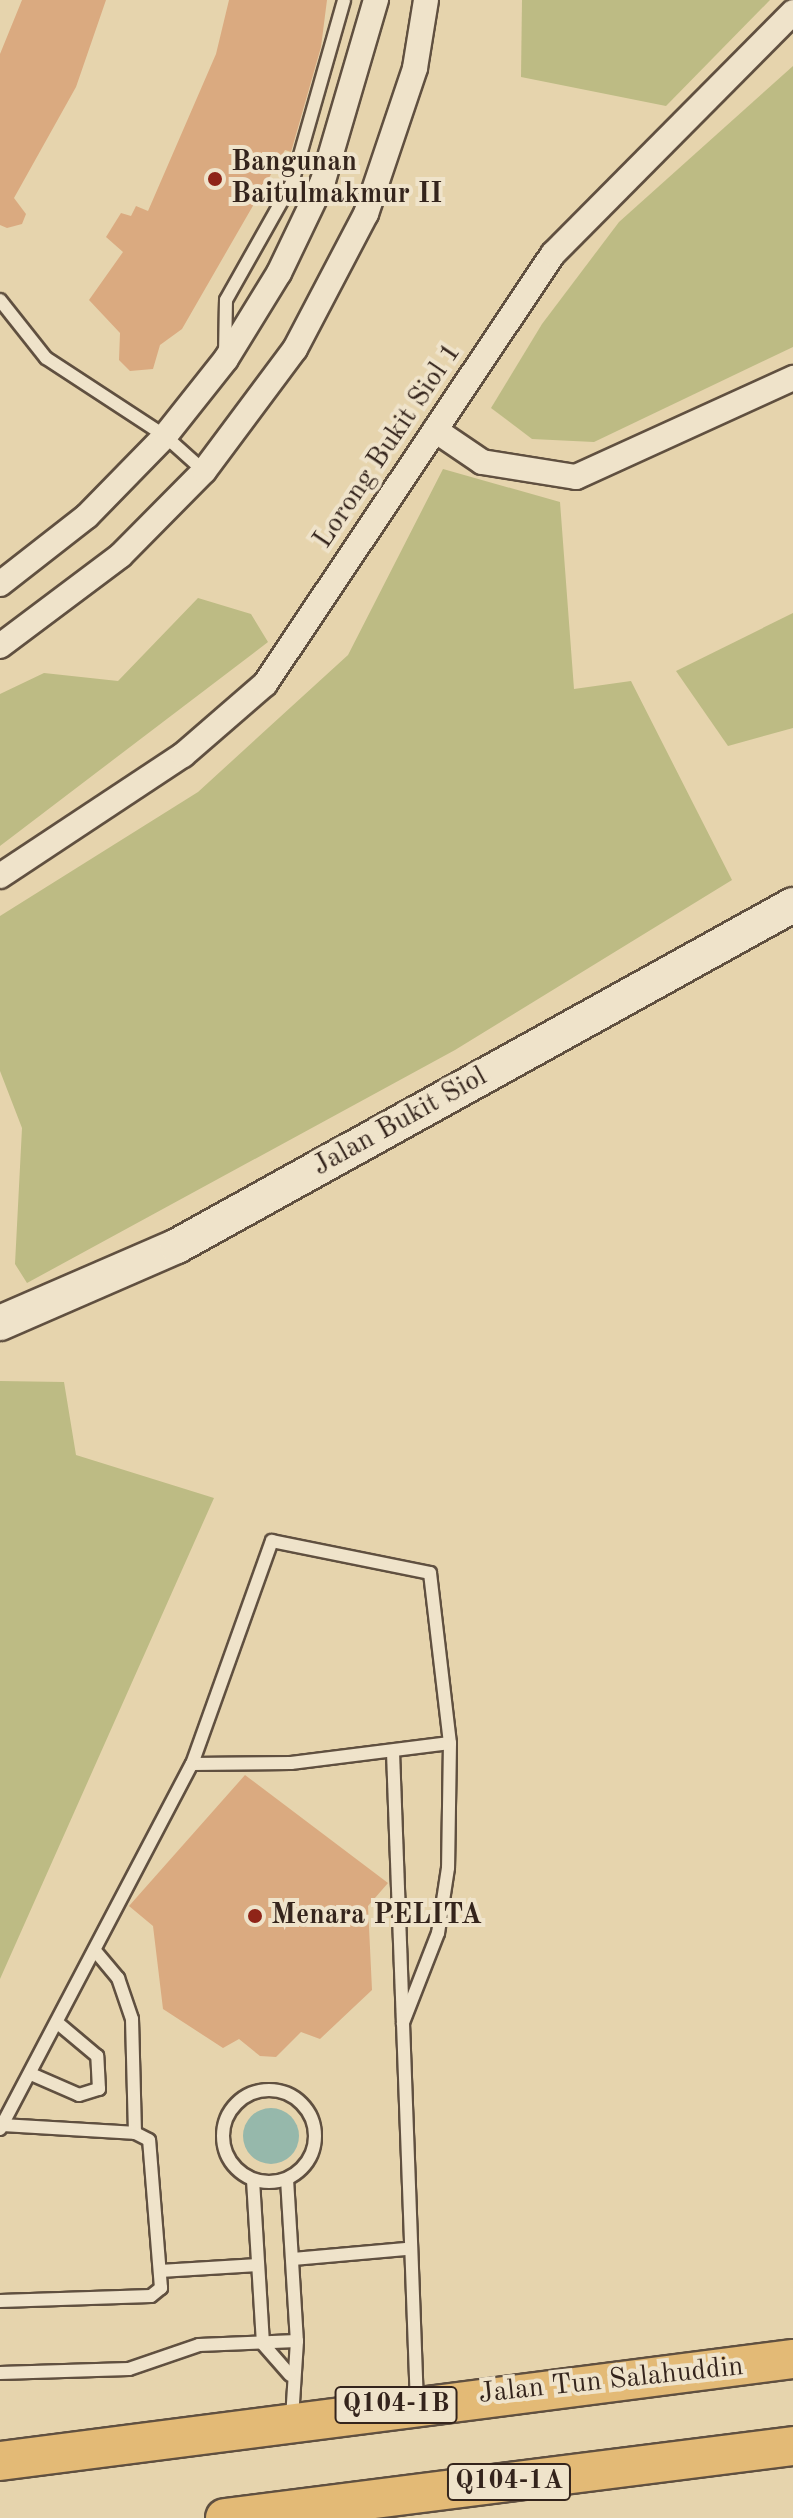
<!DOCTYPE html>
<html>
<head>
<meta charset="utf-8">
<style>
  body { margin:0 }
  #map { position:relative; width:793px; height:2518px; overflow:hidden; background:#e6d4ad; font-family:"Old Standard TT",serif }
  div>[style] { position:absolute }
  .green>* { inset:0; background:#bdbb84 }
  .water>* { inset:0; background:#96b8ab }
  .round { border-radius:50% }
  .building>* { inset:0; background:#daaa80 }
  .roads { filter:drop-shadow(2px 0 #605040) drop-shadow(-2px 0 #605040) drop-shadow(0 2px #605040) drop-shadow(0 -2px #605040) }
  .lane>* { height:12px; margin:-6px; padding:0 6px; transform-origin:6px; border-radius:6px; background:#efe3ca }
  .lane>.ring { margin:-6px; padding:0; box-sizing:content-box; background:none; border:12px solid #efe3ca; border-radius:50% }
  .street>* { height:24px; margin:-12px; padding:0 12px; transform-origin:12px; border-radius:12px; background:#efe3ca }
  .secondary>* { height:34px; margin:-17px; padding:0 17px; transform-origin:17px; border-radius:17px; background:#efe3ca }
  .primary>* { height:38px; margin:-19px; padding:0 19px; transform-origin:19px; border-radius:19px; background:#e3ba76 }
  .dots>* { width:22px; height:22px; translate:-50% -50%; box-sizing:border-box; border:4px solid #efe3ca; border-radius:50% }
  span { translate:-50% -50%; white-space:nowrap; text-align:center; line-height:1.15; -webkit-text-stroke:8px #efe3ca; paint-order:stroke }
  .shield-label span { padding:2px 6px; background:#efe3ca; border:2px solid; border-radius:6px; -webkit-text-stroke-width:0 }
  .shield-label { font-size:26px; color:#34241c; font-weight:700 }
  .poi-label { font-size:28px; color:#34241c; font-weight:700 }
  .left { translate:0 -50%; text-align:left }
  .street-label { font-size:28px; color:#34241c }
</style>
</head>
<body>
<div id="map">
  <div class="green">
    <i style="clip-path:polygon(522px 0,770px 0,666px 106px,521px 77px)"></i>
    <i style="clip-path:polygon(793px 66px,793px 347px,594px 442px,532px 439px,491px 408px,542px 324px,619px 222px)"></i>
    <i style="clip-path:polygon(443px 469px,560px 502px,574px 689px,631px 681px,732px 880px,455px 1050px,27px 1283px,15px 1264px,22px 1128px,0 1071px,0 916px,198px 792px,348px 655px)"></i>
    <i style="clip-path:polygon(198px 598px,251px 614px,268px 642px,0 846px,0 694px,44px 673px,118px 681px)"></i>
    <i style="clip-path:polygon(793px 613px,793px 728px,728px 746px,676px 671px)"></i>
    <i style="clip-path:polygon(0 1381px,64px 1382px,76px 1455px,214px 1498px,0 1979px)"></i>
  </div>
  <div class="water">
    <i class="round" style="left:243px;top:2108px;width:56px;height:56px"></i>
  </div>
  <div class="building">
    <i style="clip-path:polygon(22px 0,106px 0,76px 87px,14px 198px,26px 214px,22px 224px,7px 228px,0 225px,0 54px)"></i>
    <i style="clip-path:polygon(229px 0,327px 0,321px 47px,291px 152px,285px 150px,182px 329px,160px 345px,153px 369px,130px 371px,119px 360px,120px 333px,89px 300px,123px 252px,106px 237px,121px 213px,131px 216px,136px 206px,148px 211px,216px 54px)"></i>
    <i style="clip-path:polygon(245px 1775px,388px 1883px,368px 1906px,372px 1990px,320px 2039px,301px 2032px,276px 2057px,260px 2056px,239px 2039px,223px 2048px,163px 2009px,153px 1926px,129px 1906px)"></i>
  </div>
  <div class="roads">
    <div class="lane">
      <i style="left:0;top:300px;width:74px;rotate:51.6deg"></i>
      <i style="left:46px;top:358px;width:142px;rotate:33.2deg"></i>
      <i style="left:165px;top:436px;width:52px;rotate:41.9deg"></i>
      <i style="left:225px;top:356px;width:56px;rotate:-89deg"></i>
      <i style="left:226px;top:300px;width:134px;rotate:-60.6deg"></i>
      <i style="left:292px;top:183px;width:190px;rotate:-74.1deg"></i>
      <i style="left:393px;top:1752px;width:269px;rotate:87.9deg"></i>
      <i style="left:192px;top:1764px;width:99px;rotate:-0.6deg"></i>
      <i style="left:291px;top:1763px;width:160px;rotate:-7.2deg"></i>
      <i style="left:97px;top:1953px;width:33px;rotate:50deg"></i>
      <i style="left:118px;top:1978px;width:43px;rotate:71.1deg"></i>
      <i style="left:132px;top:2019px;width:114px;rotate:88.5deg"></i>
      <i style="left:31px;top:2074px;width:52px;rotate:23.6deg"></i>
      <i style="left:79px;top:2095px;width:21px;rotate:-17deg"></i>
      <i style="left:99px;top:2089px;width:33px;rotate:-93deg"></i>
      <i style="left:97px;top:2056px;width:48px;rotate:-140deg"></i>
      <i class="ring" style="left:223px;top:2090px;width:80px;height:80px"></i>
      <i style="left:0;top:2129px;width:412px;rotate:-62.3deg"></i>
      <i style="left:192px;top:1764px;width:237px;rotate:-70.3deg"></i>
      <i style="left:272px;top:1541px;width:161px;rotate:11.4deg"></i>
      <i style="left:430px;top:1573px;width:171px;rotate:83.3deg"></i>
      <i style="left:450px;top:1743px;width:125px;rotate:90.9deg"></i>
      <i style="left:448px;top:1868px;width:66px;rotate:98.7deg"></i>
      <i style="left:438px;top:1933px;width:97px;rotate:111.3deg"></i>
      <i style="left:403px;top:2023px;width:379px;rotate:87.9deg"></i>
      <i style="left:287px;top:2179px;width:162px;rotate:86.5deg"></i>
      <i style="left:297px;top:2341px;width:77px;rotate:93.7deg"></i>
      <i style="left:253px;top:2180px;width:164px;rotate:86.5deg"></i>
      <i style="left:263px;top:2344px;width:41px;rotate:48.9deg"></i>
      <i style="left:293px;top:2259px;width:113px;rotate:-5.1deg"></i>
      <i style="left:160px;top:2271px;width:98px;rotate:-3.5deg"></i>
      <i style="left:0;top:2301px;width:151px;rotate:-1.9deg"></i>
      <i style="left:151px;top:2296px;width:13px;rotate:-39deg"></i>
      <i style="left:161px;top:2288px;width:148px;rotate:-94.6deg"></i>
      <i style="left:149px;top:2140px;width:16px;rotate:-153deg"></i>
      <i style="left:135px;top:2133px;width:133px;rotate:-176.6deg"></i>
      <i style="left:0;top:2373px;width:129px;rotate:-1.8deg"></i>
      <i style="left:129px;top:2369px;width:74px;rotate:-18.9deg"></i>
      <i style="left:199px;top:2345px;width:98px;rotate:-2.3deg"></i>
    </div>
    <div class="street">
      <i style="left:435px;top:430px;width:57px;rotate:34.2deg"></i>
      <i style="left:482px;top:462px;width:95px;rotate:9.1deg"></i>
      <i style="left:576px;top:477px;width:239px;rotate:-24.5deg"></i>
      <i style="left:0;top:584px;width:110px;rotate:-38deg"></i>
      <i style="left:87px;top:516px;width:112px;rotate:-45.7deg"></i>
      <i style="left:165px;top:436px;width:98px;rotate:-51.6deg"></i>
      <i style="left:226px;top:359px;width:101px;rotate:-58.4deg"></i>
      <i style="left:279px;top:273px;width:102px;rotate:-64.4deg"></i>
      <i style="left:323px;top:181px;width:189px;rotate:-73.7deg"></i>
      <i style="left:0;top:646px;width:151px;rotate:-36.9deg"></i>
      <i style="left:121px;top:555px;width:118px;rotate:-45.3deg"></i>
      <i style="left:204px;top:471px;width:152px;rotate:-53.3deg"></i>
      <i style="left:295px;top:349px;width:153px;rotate:-62.3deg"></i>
      <i style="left:366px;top:214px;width:154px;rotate:-71.4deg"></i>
      <i style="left:415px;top:68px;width:69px;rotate:-80.8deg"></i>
      <i style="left:0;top:876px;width:219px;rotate:-33.5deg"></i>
      <i style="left:183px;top:755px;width:108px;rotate:-40.9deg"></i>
      <i style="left:265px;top:684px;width:518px;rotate:-56.19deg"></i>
      <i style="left:553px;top:254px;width:341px;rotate:-45.2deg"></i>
    </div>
    <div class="secondary">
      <i style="left:0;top:1323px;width:193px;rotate:-23.5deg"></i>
      <i style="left:177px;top:1246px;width:704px;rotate:-28.97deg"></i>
    </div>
    <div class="primary">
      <i style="left:0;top:2461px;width:800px;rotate:-7.33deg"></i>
      <i style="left:225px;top:2518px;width:573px;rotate:-7.22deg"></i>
    </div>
  </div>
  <div class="dots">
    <i style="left:215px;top:179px;background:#8f2418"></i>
    <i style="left:255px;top:1916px;background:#8f2418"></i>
  </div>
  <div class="shield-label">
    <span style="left:396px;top:2405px">Q104-1B</span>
    <span style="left:509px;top:2482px">Q104-1A</span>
  </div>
  <div class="poi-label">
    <span class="left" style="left:231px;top:179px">Bangunan<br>Baitulmakmur II</span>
    <span class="left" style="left:271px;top:1916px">Menara PELITA</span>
  </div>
  <div class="street-label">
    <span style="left:388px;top:446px;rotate:-56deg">Lorong Bukit Siol 1</span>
    <span style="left:400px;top:1122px;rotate:-29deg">Jalan Bukit Siol</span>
    <span style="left:611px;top:2381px;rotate:-6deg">Jalan Tun Salahuddin</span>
  </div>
</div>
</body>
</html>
